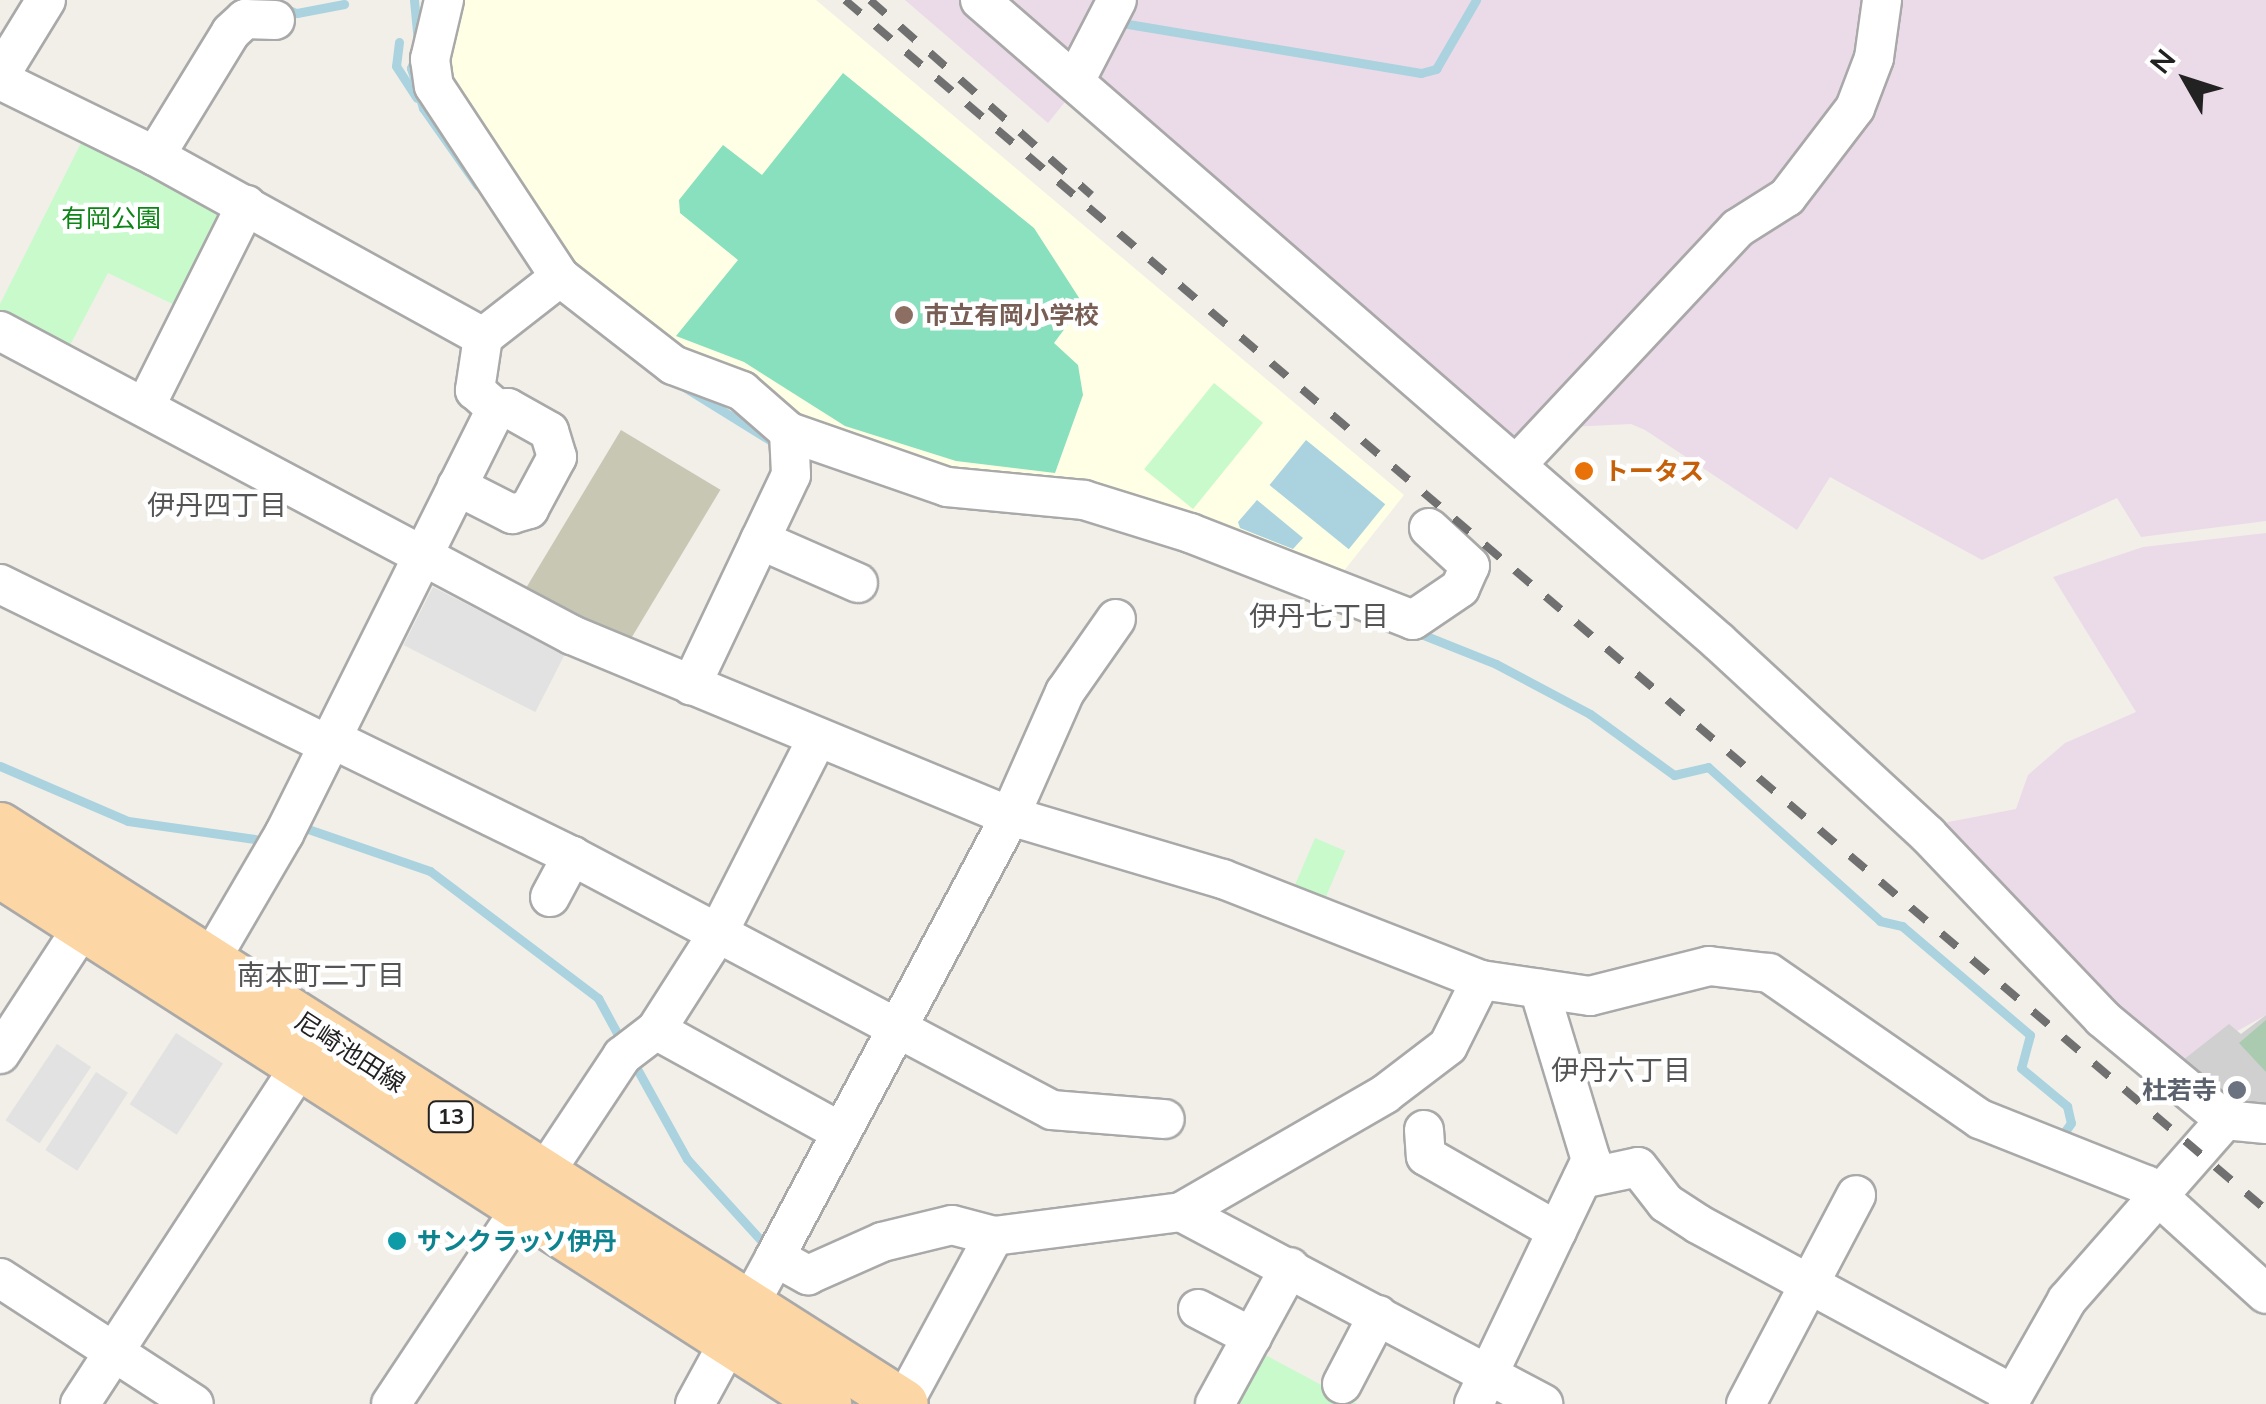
<!DOCTYPE html>
<html>
<head>
<meta charset="utf-8">
<style>
  body { margin:0 }
  #map { position:relative; width:2266px; height:1404px; overflow:hidden; background:#f2efe9; font-family:Mulish,"Noto Sans JP",sans-serif }
  div>[style] { position:absolute }
  .industrial>* { inset:0; background:#ebdbe8 }
  .education>* { inset:0; background:#ffffe5 }
  .religious>* { inset:0; background:#d0d0d0 }
  .construction>* { inset:0; background:#c7c7b4; transform-origin:0 0 }
  .cemetery>* { inset:0; background:#aacbaf }
  .park>* { inset:0; background:#c8facc; transform-origin:0 0 }
  .pitch>* { inset:0; background:#88e0be }
  .parking>* { inset:0; background:#e2e2e2; transform-origin:0 0 }
  .water>* { inset:0; background:#aad3df; transform-origin:0 0 }
  .stream>* { height:9px; margin:-4.5px; padding:0 4.5px; transform-origin:4.5px; border-radius:4.5px; background:#aad3df }
  .roads { filter:drop-shadow(2px 0 #a9a9a9) drop-shadow(-2px 0 #a9a9a9) drop-shadow(0 2px #a9a9a9) drop-shadow(0 -2px #a9a9a9) }
  .minor>* { height:38px; margin:-19px; padding:0 19px; transform-origin:19px; border-radius:19px; background:#fff }
  .major>* { height:48px; margin:-24px; padding:0 24px; transform-origin:24px; border-radius:24px; background:#fcd6a4 }
  .rail>* { height:8px; margin-top:-4px; transform-origin:0; background:repeating-linear-gradient(90deg,#707070 0 20px,transparent 0 40px) }
  .dots>* { width:28px; height:28px; translate:-50% -50%; box-sizing:border-box; border:5px solid #fff; border-radius:50% }
  span { translate:-50% -50%; white-space:nowrap; text-align:center; line-height:1.15; -webkit-text-stroke:9px #fff; paint-order:stroke }
  .shield-label span { padding:2px 8px; background:#fff; border:2px solid; border-radius:8px; -webkit-text-stroke-width:0 }
  .shield-label { font-size:22px; color:#222; font-weight:700 }
  .park-label { font-size:25px; color:#0c8416 }
  .education-label { font-size:25px; color:#785e54; font-weight:700 }
  .left { translate:0 -50%; text-align:left }
  .food-label { font-size:25px; color:#c56008; font-weight:700 }
  .street-label { font-size:25px; color:#222 }
  .worship-label { font-size:25px; color:#5b616d; font-weight:700 }
  .right { translate:-100% -50%; text-align:right }
  .culture-label { font-size:25px; color:#0d838f; font-weight:700 }
  .neighbourhood-label { font-size:28px; color:#555 }
  .north { position:absolute; left:2136px; top:30px; width:100px; height:100px; -webkit-text-stroke:8px #fff; paint-order:stroke; rotate:309deg; font-size:28px; font-weight:700; line-height:40px; text-align:center; color:#222 }
  .north::after { content:''; display:block; margin:auto; width:35px; height:45px; background:#222; clip-path:polygon(50% 0,100% 100%,50% 72%,0 100%) }
</style>
</head>
<body>
<div id="map">
  <div class="industrial">
    <i style="clip-path:polygon(905px 0,966px 0,1073px 92px,1048px 123px)"></i>
    <i style="clip-path:polygon(1001px 0,1102px 0,1070px 54px)"></i>
    <i style="clip-path:polygon(1131px 0,1869px 0,1839px 109px,1801px 157px,1526px 437px,1511px 438px,1092px 80px)"></i>
    <i style="clip-path:polygon(1899px 0,2266px 0,2266px 521px,2141px 537px,2117px 498px,1982px 560px,1830px 477px,1797px 530px,1645px 430px,1631px 424px,1569px 427px,1744px 241px,1792px 217px,1825px 178px,1856px 137px)"></i>
    <i style="clip-path:polygon(2266px 533px,2266px 1015px,2178px 1064px,2080px 983px,1942px 835px,1943px 823px,2016px 809px,2028px 775px,2065px 743px,2136px 712px,2053px 577px,2143px 547px)"></i>
  </div>
  <div class="education">
    <i style="clip-path:polygon(462px 0,816px 0,1404px 495px,1339px 577px,823px 442px,688px 366px,565px 275px,506px 192px,520px 178px,444px 94px)"></i>
  </div>
  <div class="religious">
    <i style="clip-path:polygon(2266px 1015px,2266px 1120px,2237px 1117px,2178px 1064px,2229px 1024px,2241px 1034px)"></i>
  </div>
  <div class="construction">
    <i style="left:621px;top:430px;width:116px;height:194px;rotate:31deg"></i>
  </div>
  <div class="cemetery">
    <i style="clip-path:polygon(2266px 1020px,2266px 1072px,2239px 1043px)"></i>
  </div>
  <div class="park">
    <i style="clip-path:polygon(83px 139px,222px 211px,226px 223px,183px 309px,108px 273px,68px 349px,0 316px,0 304px)"></i>
    <i style="left:1214px;top:383px;width:63px;height:111px;rotate:39deg"></i>
    <i style="left:1315px;top:838px;width:33px;height:56px;rotate:23deg"></i>
    <i style="clip-path:polygon(1258px 1351px,1357px 1404px,1229px 1404px)"></i>
  </div>
  <div class="pitch">
    <i style="clip-path:polygon(843px 73px,1034px 228px,1083px 304px,1054px 343px,1078px 365px,1083px 395px,1055px 473px,956px 461px,845px 426px,744px 362px,676px 336px,738px 260px,680px 213px,679px 200px,723px 145px,762px 175px)"></i>
  </div>
  <div class="parking">
    <i style="left:433px;top:587px;width:148px;height:65px;rotate:27deg"></i>
    <i style="left:176px;top:1033px;width:56px;height:85px;rotate:33deg"></i>
    <i style="left:57px;top:1044px;width:41px;height:92px;rotate:34deg"></i>
    <i style="left:96px;top:1072px;width:38px;height:93px;rotate:33deg"></i>
  </div>
  <div class="water">
    <i style="left:1306px;top:440px;width:102px;height:58px;rotate:39deg"></i>
    <i style="clip-path:polygon(1257px 500px,1303px 538px,1293px 549px,1240px 528px,1238px 522px)"></i>
  </div>
  <div class="stream">
    <i style="left:264px;top:0;width:35px;rotate:22deg"></i>
    <i style="left:297px;top:13px;width:48px;rotate:-10.8deg"></i>
    <i style="left:414px;top:0;width:42px;rotate:84.6deg"></i>
    <i style="left:1122px;top:23px;width:303px;rotate:9.5deg"></i>
    <i style="left:1421px;top:73px;width:16px;rotate:-15deg"></i>
    <i style="left:1436px;top:69px;width:80px;rotate:-59.9deg"></i>
    <i style="left:399px;top:42px;width:24px;rotate:97deg"></i>
    <i style="left:396px;top:66px;width:38px;rotate:57deg"></i>
    <i style="left:416px;top:56px;width:13px;rotate:113deg"></i>
    <i style="left:411px;top:68px;width:42px;rotate:73.3deg"></i>
    <i style="left:423px;top:108px;width:95px;rotate:54.8deg"></i>
    <i style="left:684px;top:387px;width:114px;rotate:31.7deg"></i>
    <i style="left:1416px;top:632px;width:86px;rotate:21.8deg"></i>
    <i style="left:1496px;top:664px;width:106px;rotate:28deg"></i>
    <i style="left:1590px;top:714px;width:104px;rotate:36deg"></i>
    <i style="left:1674px;top:775px;width:35px;rotate:-13deg"></i>
    <i style="left:1708px;top:767px;width:231px;rotate:41.8deg"></i>
    <i style="left:1880px;top:921px;width:23px;rotate:13deg"></i>
    <i style="left:1902px;top:926px;width:168px;rotate:40.4deg"></i>
    <i style="left:2030px;top:1035px;width:34px;rotate:105deg"></i>
    <i style="left:2021px;top:1068px;width:60px;rotate:39.6deg"></i>
    <i style="left:2067px;top:1106px;width:17px;rotate:77deg"></i>
    <i style="left:2071px;top:1123px;width:17px;rotate:126deg"></i>
    <i style="left:0;top:766px;width:139px;rotate:23.3deg"></i>
    <i style="left:128px;top:821px;width:128px;rotate:8.1deg"></i>
    <i style="left:308px;top:829px;width:129px;rotate:19deg"></i>
    <i style="left:430px;top:871px;width:211px;rotate:37.1deg"></i>
    <i style="left:598px;top:998px;width:52px;rotate:61.5deg"></i>
    <i style="left:631px;top:1058px;width:115px;rotate:61deg"></i>
    <i style="left:687px;top:1159px;width:119px;rotate:47.7deg"></i>
  </div>
  <div class="roads">
    <div class="minor">
      <i style="left:444px;top:0;width:61px;rotate:103.3deg"></i>
      <i style="left:430px;top:59px;width:27px;rotate:82deg"></i>
      <i style="left:434px;top:86px;width:229px;rotate:56.6deg"></i>
      <i style="left:560px;top:277px;width:143px;rotate:37.9deg"></i>
      <i style="left:673px;top:365px;width:74px;rotate:20.6deg"></i>
      <i style="left:742px;top:391px;width:62px;rotate:41.1deg"></i>
      <i style="left:789px;top:432px;width:43px;rotate:87.3deg"></i>
      <i style="left:791px;top:475px;width:233px;rotate:115.4deg"></i>
      <i style="left:980px;top:0;width:979px;rotate:40.98deg"></i>
      <i style="left:1719px;top:642px;width:284px;rotate:42.7deg"></i>
      <i style="left:1928px;top:835px;width:253px;rotate:46.4deg"></i>
      <i style="left:2102px;top:1018px;width:160px;rotate:39.7deg"></i>
      <i style="left:2225px;top:1120px;width:41px;rotate:5.6deg"></i>
      <i style="left:0;top:75px;width:88px;rotate:-58.5deg"></i>
      <i style="left:0;top:80px;width:173px;rotate:26.1deg"></i>
      <i style="left:155px;top:156px;width:375px;rotate:28.9deg"></i>
      <i style="left:483px;top:337px;width:54px;rotate:98.6deg"></i>
      <i style="left:475px;top:390px;width:28px;rotate:42deg"></i>
      <i style="left:496px;top:409px;width:475px;rotate:116.5deg"></i>
      <i style="left:284px;top:834px;width:145px;rotate:120.3deg"></i>
      <i style="left:1075px;top:81px;width:91px;rotate:-62.6deg"></i>
      <i style="left:155px;top:156px;width:145px;rotate:-58.5deg"></i>
      <i style="left:231px;top:32px;width:19px;rotate:-43deg"></i>
      <i style="left:245px;top:19px;width:30px;rotate:2deg"></i>
      <i style="left:0;top:331px;width:648px;rotate:27.99deg"></i>
      <i style="left:572px;top:635px;width:474px;rotate:22.5deg"></i>
      <i style="left:1010px;top:816px;width:222px;rotate:16.5deg"></i>
      <i style="left:1223px;top:879px;width:277px;rotate:21.4deg"></i>
      <i style="left:1481px;top:980px;width:110px;rotate:8.4deg"></i>
      <i style="left:1590px;top:996px;width:123px;rotate:-14.1deg"></i>
      <i style="left:1709px;top:966px;width:60px;rotate:6.7deg"></i>
      <i style="left:1769px;top:973px;width:257px;rotate:34.7deg"></i>
      <i style="left:1980px;top:1119px;width:179px;rotate:21.7deg"></i>
      <i style="left:2146px;top:1185px;width:162px;rotate:42.2deg"></i>
      <i style="left:483px;top:337px;width:98px;rotate:-37.9deg"></i>
      <i style="left:146px;top:405px;width:224px;rotate:-63.4deg"></i>
      <i style="left:789px;top:432px;width:167px;rotate:19.2deg"></i>
      <i style="left:947px;top:487px;width:138px;rotate:5.4deg"></i>
      <i style="left:1084px;top:500px;width:111px;rotate:17.3deg"></i>
      <i style="left:1190px;top:533px;width:239px;rotate:21.3deg"></i>
      <i style="left:1413px;top:620px;width:57px;rotate:-34.2deg"></i>
      <i style="left:1460px;top:588px;width:24px;rotate:-66deg"></i>
      <i style="left:1470px;top:566px;width:56px;rotate:-137.2deg"></i>
      <i style="left:1519px;top:462px;width:320px;rotate:-46.9deg"></i>
      <i style="left:1738px;top:228px;width:58px;rotate:-32.3deg"></i>
      <i style="left:1787px;top:197px;width:112px;rotate:-52.6deg"></i>
      <i style="left:1855px;top:108px;width:53px;rotate:-69.2deg"></i>
      <i style="left:1874px;top:58px;width:59px;rotate:-82.1deg"></i>
      <i style="left:457px;top:486px;width:62px;rotate:27deg"></i>
      <i style="left:512px;top:514px;width:18px;rotate:-16deg"></i>
      <i style="left:529px;top:509px;width:59px;rotate:-61.7deg"></i>
      <i style="left:557px;top:457px;width:27px;rotate:-107deg"></i>
      <i style="left:549px;top:431px;width:47px;rotate:-150.7deg"></i>
      <i style="left:508px;top:408px;width:12px;rotate:175deg"></i>
      <i style="left:760px;top:540px;width:107px;rotate:23.7deg"></i>
      <i style="left:0;top:584px;width:363px;rotate:26.1deg"></i>
      <i style="left:330px;top:738px;width:269px;rotate:26deg"></i>
      <i style="left:572px;top:856px;width:543px;rotate:27.89deg"></i>
      <i style="left:1052px;top:1110px;width:113px;rotate:4.6deg"></i>
      <i style="left:550px;top:897px;width:47px;rotate:-61.8deg"></i>
      <i style="left:656px;top:1030px;width:211px;rotate:28.9deg"></i>
      <i style="left:0;top:1054px;width:178px;rotate:-56.9deg"></i>
      <i style="left:1424px;top:1130px;width:26px;rotate:86deg"></i>
      <i style="left:1426px;top:1156px;width:151px;rotate:29.8deg"></i>
      <i style="left:1582px;top:1179px;width:57px;rotate:-12.1deg"></i>
      <i style="left:1638px;top:1167px;width:46px;rotate:52.1deg"></i>
      <i style="left:1666px;top:1203px;width:38px;rotate:33deg"></i>
      <i style="left:1698px;top:1224px;width:358px;rotate:28.4deg"></i>
      <i style="left:1181px;top:1212px;width:410px;rotate:27.9deg"></i>
      <i style="left:775px;top:1257px;width:500px;rotate:-61.9deg"></i>
      <i style="left:1010px;top:816px;width:136px;rotate:-66.1deg"></i>
      <i style="left:1065px;top:692px;width:89px;rotate:-55.1deg"></i>
      <i style="left:0;top:1278px;width:231px;rotate:33deg"></i>
      <i style="left:1198px;top:1309px;width:61px;rotate:27.4deg"></i>
      <i style="left:1342px;top:1384px;width:78px;rotate:-62.4deg"></i>
      <i style="left:80px;top:1404px;width:429px;rotate:-56.9deg"></i>
      <i style="left:391px;top:1404px;width:418px;rotate:-56.4deg"></i>
      <i style="left:622px;top:1056px;width:43px;rotate:-37.4deg"></i>
      <i style="left:656px;top:1030px;width:115px;rotate:-57.4deg"></i>
      <i style="left:718px;top:933px;width:218px;rotate:-63deg"></i>
      <i style="left:695px;top:1404px;width:167px;rotate:-61.4deg"></i>
      <i style="left:775px;top:1257px;width:38px;rotate:29deg"></i>
      <i style="left:808px;top:1275px;width:81px;rotate:-24deg"></i>
      <i style="left:882px;top:1242px;width:72px;rotate:-13.7deg"></i>
      <i style="left:952px;top:1225px;width:43px;rotate:14.7deg"></i>
      <i style="left:994px;top:1236px;width:189px;rotate:-7.3deg"></i>
      <i style="left:1181px;top:1212px;width:236px;rotate:-30deg"></i>
      <i style="left:1385px;top:1094px;width:79px;rotate:-37.3deg"></i>
      <i style="left:1448px;top:1046px;width:74px;rotate:-63.4deg"></i>
      <i style="left:903px;top:1404px;width:191px;rotate:-61.6deg"></i>
      <i style="left:1215px;top:1404px;width:156px;rotate:-61.3deg"></i>
      <i style="left:1474px;top:1404px;width:271px;rotate:-64.4deg"></i>
      <i style="left:1591px;top:1160px;width:179px;rotate:-106.9deg"></i>
      <i style="left:1746px;top:1404px;width:236px;rotate:-62.2deg"></i>
      <i style="left:2008px;top:1404px;width:120px;rotate:-60.4deg"></i>
      <i style="left:2067px;top:1300px;width:240px;rotate:-48.7deg"></i>
    </div>
    <div class="major">
      <i style="left:0;top:827px;width:1072px;rotate:32.55deg"></i>
      <i style="left:0;top:873px;width:983px;rotate:32.7deg"></i>
    </div>
  </div>
  <div class="rail">
    <i style="left:845px;top:0;width:1866px;rotate:40.41deg"></i>
    <i style="left:870px;top:0;width:295px;rotate:41.4deg"></i>
  </div>
  <div class="dots">
    <i style="left:904px;top:315px;background:#8d6e63"></i>
    <i style="left:1584px;top:471px;background:#e8710a"></i>
    <i style="left:2237px;top:1090px;background:#6b7280"></i>
    <i style="left:397px;top:1241px;background:#0f9aa8"></i>
  </div>
  <div class="shield-label">
    <span style="left:451px;top:1117px">13</span>
  </div>
  <div class="park-label">
    <span style="left:111px;top:218px">有岡公園</span>
  </div>
  <div class="education-label">
    <span class="left" style="left:924px;top:315px">市立有岡小学校</span>
  </div>
  <div class="food-label">
    <span class="left" style="left:1604px;top:471px">トータス</span>
  </div>
  <div class="street-label">
    <span style="left:350px;top:1052px;rotate:33deg">尼崎池田線</span>
  </div>
  <div class="worship-label">
    <span class="right" style="left:2217px;top:1090px">杜若寺</span>
  </div>
  <div class="culture-label">
    <span class="left" style="left:417px;top:1241px">サンクラッソ伊丹</span>
  </div>
  <div class="neighbourhood-label">
    <span style="left:217px;top:505px">伊丹四丁目</span>
    <span style="left:1319px;top:616px">伊丹七丁目</span>
    <span style="left:321px;top:975px">南本町二丁目</span>
    <span style="left:1621px;top:1070px">伊丹六丁目</span>
  </div>
  <div class="north">N</div>
</div>
</body>
</html>
